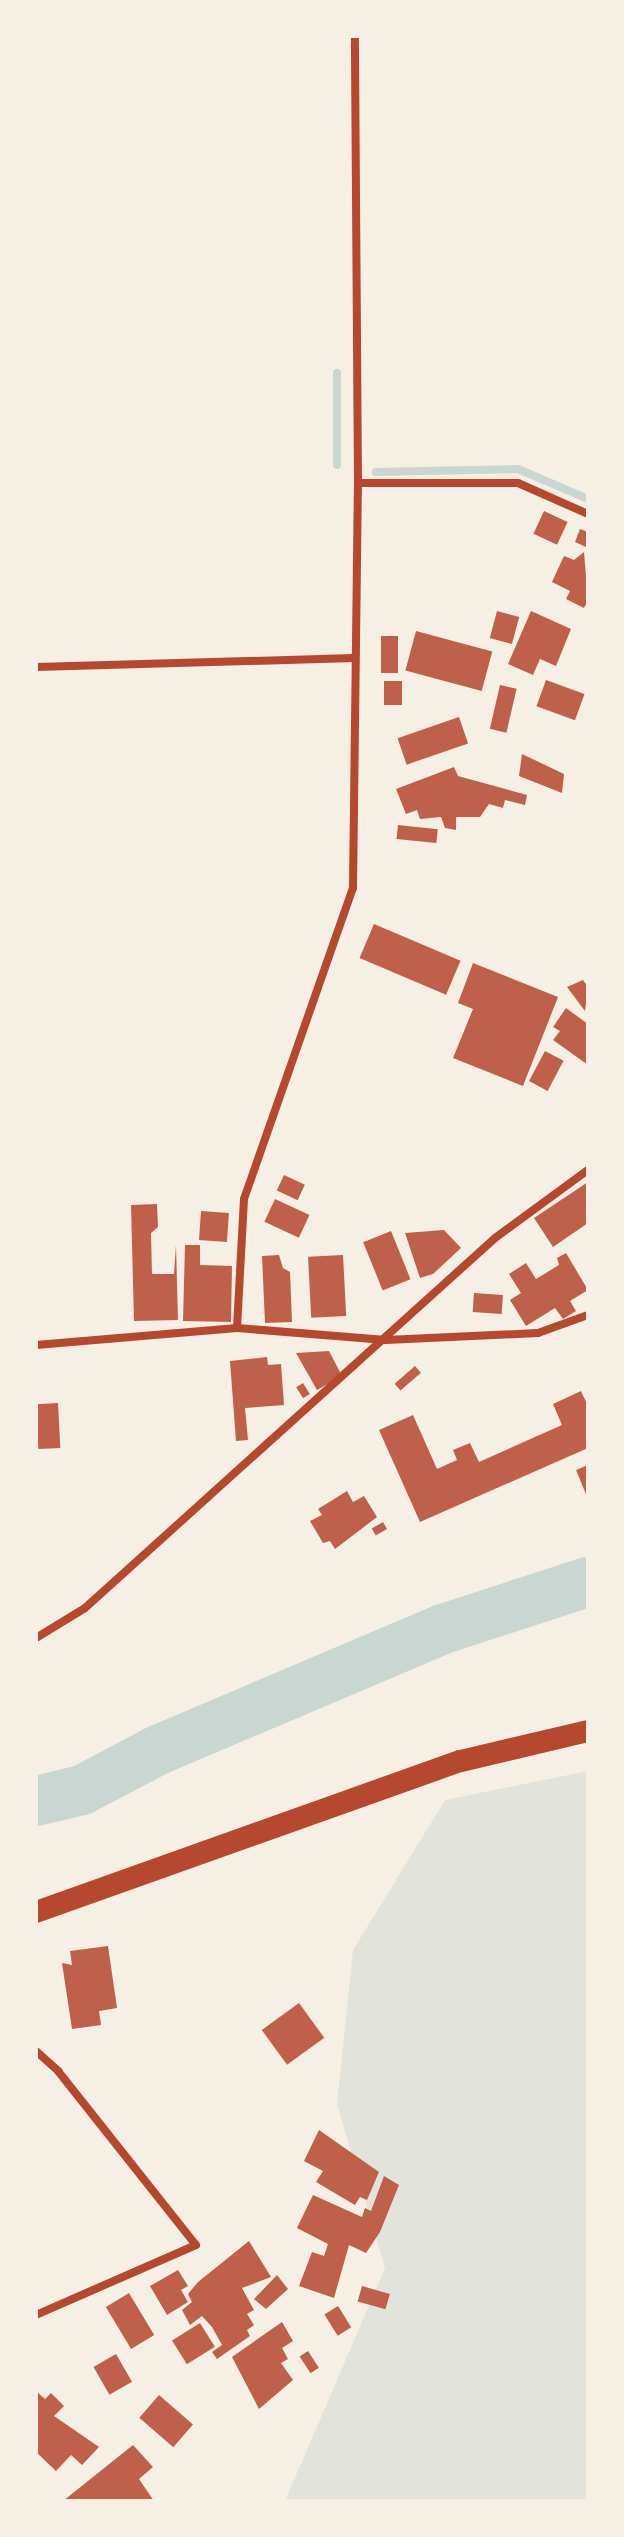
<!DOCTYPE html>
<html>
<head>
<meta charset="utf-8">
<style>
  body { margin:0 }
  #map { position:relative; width:624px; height:2537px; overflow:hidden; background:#f6efe4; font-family:"Source Sans 3",sans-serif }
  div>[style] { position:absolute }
  .green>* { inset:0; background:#e2e4dc }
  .stream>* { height:8px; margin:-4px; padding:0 4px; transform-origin:4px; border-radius:4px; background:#c9d6d2 }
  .river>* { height:50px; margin:-25px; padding:0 25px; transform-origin:25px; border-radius:25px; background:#c9d6d2 }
  .building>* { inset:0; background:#bf614a; transform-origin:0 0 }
  .minor>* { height:8px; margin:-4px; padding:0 4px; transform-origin:4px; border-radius:4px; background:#b5482f }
  .trunk>* { height:22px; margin:-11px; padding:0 11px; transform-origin:11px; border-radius:11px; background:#b5482f }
  span { translate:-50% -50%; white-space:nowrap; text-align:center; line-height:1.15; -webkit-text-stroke:8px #f6efe4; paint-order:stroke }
  .frame { position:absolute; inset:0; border:38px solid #f6efe4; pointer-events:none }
</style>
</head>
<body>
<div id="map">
  <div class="green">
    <i style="clip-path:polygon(588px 1771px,588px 2501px,285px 2501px,385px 2268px,337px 2104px,353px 1950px,445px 1800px)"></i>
  </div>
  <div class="stream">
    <i style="left:337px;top:465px;width:92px;rotate:-90deg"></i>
    <i style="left:376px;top:472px;width:142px;rotate:-1.2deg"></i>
    <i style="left:518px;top:469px;width:76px;rotate:23.2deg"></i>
  </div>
  <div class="river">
    <i style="left:36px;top:1801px;width:47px;rotate:-13.4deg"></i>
    <i style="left:82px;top:1790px;width:86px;rotate:-27.8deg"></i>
    <i style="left:158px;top:1750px;width:310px;rotate:-23deg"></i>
    <i style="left:443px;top:1629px;width:152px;rotate:-18deg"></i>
  </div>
  <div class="building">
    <i style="left:544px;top:511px;width:26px;height:25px;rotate:25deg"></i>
    <i style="clip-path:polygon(580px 529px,588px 532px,588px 548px,575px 542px)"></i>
    <i style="clip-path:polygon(584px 552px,588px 600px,584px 608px,566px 599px,570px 591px,552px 582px,564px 556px,574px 560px)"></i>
    <i style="left:497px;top:611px;width:23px;height:28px;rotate:15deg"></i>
    <i style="clip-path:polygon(531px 611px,571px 629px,556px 666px,540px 659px,533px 675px,508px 664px)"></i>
    <i style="left:416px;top:631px;width:79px;height:41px;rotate:15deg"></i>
    <i style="left:381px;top:636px;width:17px;height:37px"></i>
    <i style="left:546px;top:680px;width:41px;height:28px;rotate:20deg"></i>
    <i style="left:402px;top:681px;width:24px;height:18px;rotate:90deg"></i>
    <i style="left:500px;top:685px;width:17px;height:45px;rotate:13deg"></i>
    <i style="left:459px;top:717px;width:28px;height:65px;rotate:71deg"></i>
    <i style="clip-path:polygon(522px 754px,564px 774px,562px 793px,519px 776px)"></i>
    <i style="clip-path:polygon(454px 767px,458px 776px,527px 795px,525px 805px,505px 800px,503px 808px,489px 804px,480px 817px,456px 817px,456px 830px,445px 828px,441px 817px,420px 819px,417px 810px,406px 814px,396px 789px)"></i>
    <i style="left:398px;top:825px;width:40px;height:14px;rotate:6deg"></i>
    <i style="left:374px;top:924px;width:94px;height:37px;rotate:23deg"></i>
    <i style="clip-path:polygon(473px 963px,558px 997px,523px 1086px,453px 1058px,473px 1009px,458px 1003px)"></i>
    <i style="clip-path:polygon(583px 980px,588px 987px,585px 1011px,567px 987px)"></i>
    <i style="clip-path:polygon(566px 1008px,588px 1024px,588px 1065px,553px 1040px,560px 1031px,553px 1027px)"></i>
    <i style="left:545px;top:1051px;width:21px;height:34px;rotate:28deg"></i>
    <i style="left:284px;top:1175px;width:23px;height:17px;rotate:25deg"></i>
    <i style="clip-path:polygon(588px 1182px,588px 1223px,553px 1247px,534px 1218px)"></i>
    <i style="left:275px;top:1199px;width:38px;height:25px;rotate:25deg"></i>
    <i style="clip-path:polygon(157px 1204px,158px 1227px,151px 1233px,152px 1274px,174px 1274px,176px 1245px,178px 1320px,134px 1321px,131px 1205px)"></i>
    <i style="left:201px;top:1211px;width:28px;height:29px;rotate:4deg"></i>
    <i style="clip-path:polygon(444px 1230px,461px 1248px,433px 1274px,420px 1278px,405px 1233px)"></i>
    <i style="left:391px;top:1231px;width:52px;height:30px;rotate:68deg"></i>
    <i style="clip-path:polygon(185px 1245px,200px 1245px,200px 1265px,232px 1266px,231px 1322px,183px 1321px)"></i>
    <i style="clip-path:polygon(566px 1253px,588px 1290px,570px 1301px,576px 1311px,563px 1319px,555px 1308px,526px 1326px,510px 1300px,521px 1293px,509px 1274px,526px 1263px,536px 1279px,559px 1265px,557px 1258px)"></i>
    <i style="clip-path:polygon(279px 1255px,283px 1268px,290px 1272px,292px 1322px,265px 1323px,262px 1256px)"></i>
    <i style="left:343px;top:1255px;width:61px;height:35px;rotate:87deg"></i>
    <i style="left:474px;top:1293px;width:29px;height:19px;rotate:4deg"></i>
    <i style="clip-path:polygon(329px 1351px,342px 1376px,317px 1390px,296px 1353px)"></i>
    <i style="clip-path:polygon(267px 1357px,268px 1365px,281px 1364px,284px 1405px,245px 1408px,248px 1440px,236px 1441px,230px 1361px)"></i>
    <i style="left:415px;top:1366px;width:9px;height:27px;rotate:49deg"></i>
    <i style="left:303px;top:1383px;width:13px;height:8px;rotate:58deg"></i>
    <i style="clip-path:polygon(581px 1391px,588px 1406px,588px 1448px,420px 1522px,379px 1430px,413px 1415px,437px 1469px,457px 1460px,453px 1450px,470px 1443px,479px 1462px,562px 1425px,553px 1404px)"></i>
    <i style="left:58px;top:1403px;width:45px;height:22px;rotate:87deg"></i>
    <i style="clip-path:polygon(588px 1465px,588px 1499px,576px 1470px)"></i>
    <i style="clip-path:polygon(347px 1491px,353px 1502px,364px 1496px,377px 1517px,335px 1549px,330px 1541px,323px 1543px,310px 1521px,322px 1515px,318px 1509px)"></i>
    <i style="left:383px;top:1522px;width:8px;height:13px;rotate:60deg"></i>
    <i style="clip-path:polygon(108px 1946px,117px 2008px,99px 2011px,101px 2025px,72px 2029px,62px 1963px,72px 1965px,70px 1951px)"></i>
    <i style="left:299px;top:2003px;width:43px;height:46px;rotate:54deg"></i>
    <i style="clip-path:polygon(319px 2130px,379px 2172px,367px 2200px,360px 2197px,355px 2205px,316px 2182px,323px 2171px,304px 2161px)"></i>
    <i style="clip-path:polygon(384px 2176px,399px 2185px,380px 2232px,366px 2253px,349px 2245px,334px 2298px,299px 2286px,312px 2252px,324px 2256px,328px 2244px,297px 2228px,313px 2195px,362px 2217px,365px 2208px,371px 2211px)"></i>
    <i style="clip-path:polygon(249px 2241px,271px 2277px,242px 2288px,254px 2310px,247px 2314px,254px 2325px,247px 2330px,250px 2336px,217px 2359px,212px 2352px,222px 2345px,212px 2327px,202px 2316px,190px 2325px,182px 2310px,192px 2302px,188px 2294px,198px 2282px)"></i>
    <i style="clip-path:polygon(178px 2270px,188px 2286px,181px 2290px,188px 2302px,167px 2315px,150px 2286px)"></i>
    <i style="clip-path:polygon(277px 2275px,288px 2289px,266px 2309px,254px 2299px)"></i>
    <i style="left:362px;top:2286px;width:29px;height:16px;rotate:16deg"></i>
    <i style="left:129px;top:2293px;width:49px;height:27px;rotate:59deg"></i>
    <i style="left:338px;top:2306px;width:25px;height:16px;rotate:58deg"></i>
    <i style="clip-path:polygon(282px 2322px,293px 2341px,282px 2348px,288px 2359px,281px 2363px,293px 2380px,259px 2409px,232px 2357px)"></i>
    <i style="left:200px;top:2323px;width:28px;height:33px;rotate:58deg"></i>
    <i style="left:308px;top:2351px;width:20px;height:10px;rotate:57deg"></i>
    <i style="left:116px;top:2354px;width:32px;height:26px;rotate:60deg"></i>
    <i style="clip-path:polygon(36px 2391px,45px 2399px,51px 2393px,64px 2406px,54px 2416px,99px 2447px,82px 2465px,71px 2455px,56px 2471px,36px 2452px)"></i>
    <i style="left:159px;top:2395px;width:45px;height:30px;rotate:41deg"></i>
    <i style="clip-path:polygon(133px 2445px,153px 2467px,139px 2479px,154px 2501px,63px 2501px)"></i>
  </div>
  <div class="minor">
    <i style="left:358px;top:483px;width:160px"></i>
    <i style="left:518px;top:483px;width:77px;rotate:23.9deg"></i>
    <i style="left:36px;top:667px;width:318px;rotate:-1.6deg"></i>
    <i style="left:237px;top:1328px;width:129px;rotate:-86.9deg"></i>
    <i style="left:244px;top:1199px;width:330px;rotate:-70.7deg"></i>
    <i style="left:353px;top:888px;width:405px;rotate:-89.3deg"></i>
    <i style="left:358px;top:483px;width:447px;rotate:-90.4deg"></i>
    <i style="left:36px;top:1345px;width:202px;rotate:-4.8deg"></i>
    <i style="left:237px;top:1328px;width:149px;rotate:4.6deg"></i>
    <i style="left:386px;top:1340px;width:152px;rotate:-2.6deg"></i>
    <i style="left:538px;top:1333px;width:53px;rotate:-19.8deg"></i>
    <i style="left:36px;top:1638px;width:57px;rotate:-31.5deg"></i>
    <i style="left:85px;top:1608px;width:552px;rotate:-42.06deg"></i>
    <i style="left:495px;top:1238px;width:115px;rotate:-36.2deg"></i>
    <i style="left:36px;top:2051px;width:30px;rotate:42deg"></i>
    <i style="left:58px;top:2071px;width:222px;rotate:51.6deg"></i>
    <i style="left:196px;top:2245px;width:175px;rotate:156.4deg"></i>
  </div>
  <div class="trunk">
    <i style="left:36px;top:1912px;width:451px;rotate:-19.6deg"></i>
    <i style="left:461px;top:1761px;width:130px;rotate:-13.3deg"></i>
  </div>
  <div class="frame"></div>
</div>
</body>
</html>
